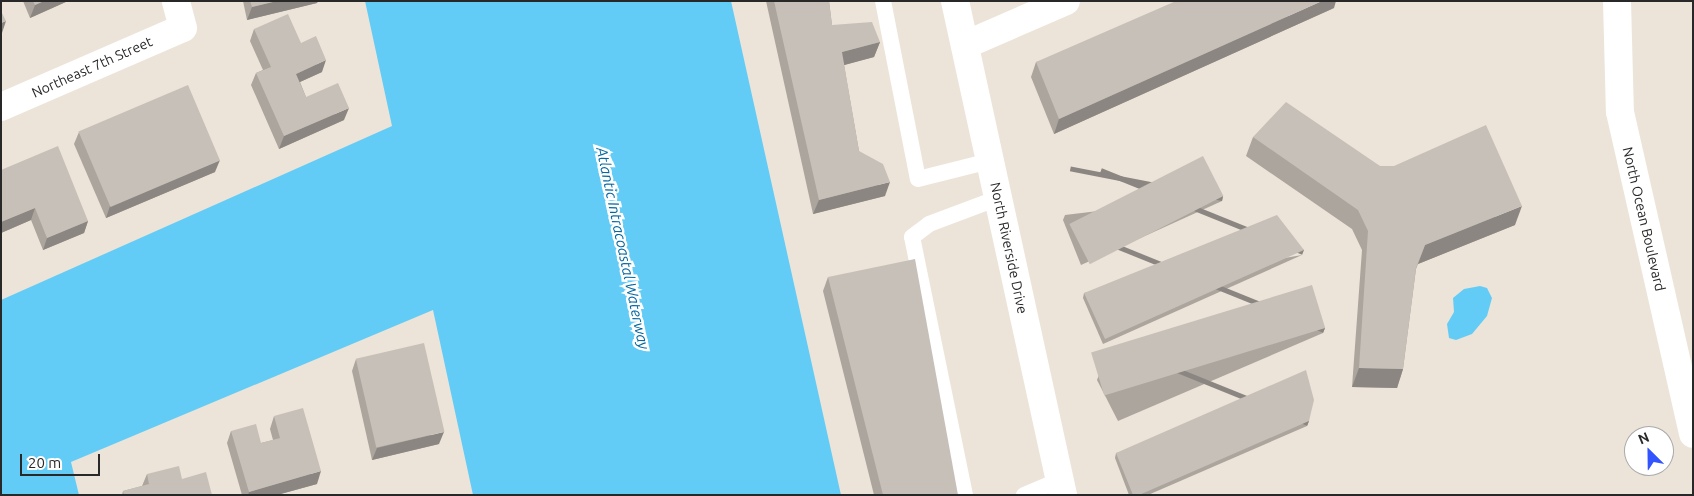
<!DOCTYPE html>
<html>
<head>
<meta charset="utf-8">
<style>
  body { margin:0 }
  #map { position:relative; width:1694px; height:496px; overflow:hidden; background:#ece4d8; font-family:Ubuntu,sans-serif }
  div>[style] { position:absolute }
  .water>* { inset:0; background:#63ccf6 }
  .lane>* { height:16px; margin:-8px; padding:0 8px; transform-origin:8px; border-radius:8px; background:#fff }
  .street>* { height:28px; margin:-14px; padding:0 14px; transform-origin:14px; border-radius:14px; background:#fff }
  .secondary>* { height:28px; margin:-14px; padding:0 14px; transform-origin:14px; border-radius:14px; background:#fff }
  .wall>* { inset:0; background:#aba59e }
  .shaded-wall>* { inset:0; background:#8b8681; transform-origin:0 0 }
  .building>* { inset:0; background:#c7c0b8; transform-origin:0 0 }
  span { translate:-50% -50%; white-space:nowrap; text-align:center; line-height:1.15; -webkit-text-stroke:5px #fff; paint-order:stroke }
  .street-label { font-size:14px; color:#282828 }
  .water-label { font-size:15px; color:#05679f; font-style:italic }
  .frame { position:absolute; inset:0; border:2px solid #282828; pointer-events:none }
  .north { position:absolute; left:1624px; top:426px; width:50px; height:50px; box-sizing:border-box; background:#fff; border:1px solid #a9a9a9; border-radius:50%; rotate:337deg; font-size:14px; font-weight:700; line-height:20px; text-align:center; color:#282828 }
  .north::after { content:''; display:block; margin:auto; width:18px; height:22px; background:#3254ff; clip-path:polygon(50% 0,100% 100%,50% 72%,0 100%) }
  .scale { position:absolute; left:20px; top:454px; width:80px; height:22px; box-sizing:border-box; border:2px solid #282828; border-top:0; padding-left:6px; font-size:15px; line-height:18px; white-space:nowrap; color:#282828; -webkit-text-stroke:4px #fff; paint-order:stroke }
</style>
</head>
<body>
<div id="map">
  <div class="water">
    <i style="clip-path:polygon(365px 1px,731px 1px,841px 495px,473px 495px,433px 310px,71px 462px,79px 495px,1px 495px,1px 300px,392px 126px)"></i>
    <i style="clip-path:polygon(1480px 286px,1487px 288px,1492px 298px,1487px 316px,1472px 334px,1456px 340px,1449px 338px,1447px 324px,1454px 312px,1453px 298px,1464px 289px)"></i>
  </div>
  <div class="lane">
    <i style="left:883px;top:1px;width:181px;rotate:78.9deg"></i>
    <i style="left:918px;top:179px;width:74px;rotate:-14deg"></i>
    <i style="left:965px;top:495px;width:263px;rotate:-101.6deg"></i>
    <i style="left:912px;top:237px;width:21px;rotate:-37deg"></i>
    <i style="left:929px;top:224px;width:74px;rotate:-20.6deg"></i>
    <i style="left:1024px;top:495px;width:39px;rotate:-23deg"></i>
  </div>
  <div class="street">
    <i style="left:955px;top:1px;width:506px;rotate:77.67deg"></i>
    <i style="left:965px;top:45px;width:110px;rotate:-23.5deg"></i>
    <i style="left:1px;top:107px;width:198px;rotate:-23.5deg"></i>
    <i style="left:183px;top:28px;width:28px;rotate:-105deg"></i>
  </div>
  <div class="secondary">
    <i style="left:1617px;top:1px;width:111px;rotate:88.5deg"></i>
    <i style="left:1620px;top:112px;width:330px;rotate:77.2deg"></i>
  </div>
  <div class="wall">
    <i style="clip-path:polygon(23px 1px,68px 1px,30px 18px)"></i>
    <i style="clip-path:polygon(243px 1px,318px 1px,317px 3px,247px 20px)"></i>
    <i style="clip-path:polygon(766px 1px,829px 1px,832px 25px,880px 42px,874px 57px,844px 65px,859px 151px,885px 196px,813px 214px)"></i>
    <i style="clip-path:polygon(1334px 8px,1054px 134px,1031px 77px,1036px 62px)"></i>
    <i style="clip-path:polygon(254px 29px,301px 43px,322px 72px,300px 82px,306px 97px,344px 120px,279px 149px,251px 85px,256px 73px,263px 70px,250px 41px)"></i>
    <i style="clip-path:polygon(79px 132px,215px 172px,106px 218px,74px 144px)"></i>
    <i style="clip-path:polygon(1253px 137px,1380px 166px,1515px 225px,1418px 264px,1416px 269px,1403px 369px,1397px 388px,1352px 387px,1362px 250px,1352px 229px,1246px 156px)"></i>
    <i style="clip-path:polygon(1px 170px,88px 221px,84px 233px,43px 250px,31px 220px,1px 233px)"></i>
    <i style="clip-path:polygon(1223px 196px,1222px 201px,1081px 265px,1063px 220px,1065px 215px)"></i>
    <i style="clip-path:polygon(1302px 255px,1103px 344px,1083px 298px,1084px 293px)"></i>
    <i style="clip-path:polygon(828px 277px,958px 495px,874px 495px,823px 291px)"></i>
    <i style="clip-path:polygon(1325px 328px,1323px 333px,1118px 421px,1097px 380px,1099px 375px)"></i>
    <i style="clip-path:polygon(356px 359px,439px 444px,372px 460px,352px 371px)"></i>
    <i style="clip-path:polygon(274px 416px,317px 484px,277px 495px,242px 495px,227px 443px,231px 431px,261px 443px,273px 440px,270px 429px)"></i>
    <i style="clip-path:polygon(1309px 421px,1307px 426px,1148px 495px,1129px 495px,1115px 458px,1116px 453px)"></i>
    <i style="clip-path:polygon(147px 474px,182px 479px,212px 495px,122px 495px,123px 491px,142px 486px)"></i>
  </div>
  <div class="shaded-wall">
    <i style="clip-path:polygon(44px 1px,68px 1px,30px 18px,35px 5px)"></i>
    <i style="clip-path:polygon(277px 1px,318px 1px,317px 3px,247px 20px,252px 7px)"></i>
    <i style="clip-path:polygon(1322px 1px,1336px 1px,1334px 8px,1054px 134px,1059px 119px)"></i>
    <i style="clip-path:polygon(6px 21px,2px 33px,1px 33px,1px 23px)"></i>
    <i style="clip-path:polygon(880px 42px,874px 57px,837px 67px,842px 52px)"></i>
    <i style="clip-path:polygon(326px 60px,322px 72px,291px 86px,296px 74px)"></i>
    <i style="clip-path:polygon(349px 108px,344px 120px,279px 149px,284px 136px)"></i>
    <i style="clip-path:polygon(220px 160px,215px 172px,106px 218px,110px 206px)"></i>
    <i style="clip-path:polygon(890px 182px,885px 196px,813px 214px,819px 200px)"></i>
    <i style="left:1223px;top:196px;width:5px;height:155px;rotate:101deg"></i>
    <i style="clip-path:polygon(1522px 206px,1515px 225px,1418px 264px,1425px 245px)"></i>
    <i style="clip-path:polygon(35px 208px,31px 220px,1px 233px,1px 222px)"></i>
    <i style="clip-path:polygon(88px 221px,84px 233px,43px 250px,47px 238px)"></i>
    <i style="left:1304px;top:250px;width:5px;height:218px;rotate:112deg"></i>
    <i style="left:1325px;top:328px;width:5px;height:224px;rotate:112deg"></i>
    <i style="clip-path:polygon(1359px 368px,1403px 369px,1397px 388px,1352px 387px)"></i>
    <i style="left:1309px;top:421px;width:5px;height:185px;rotate:112deg"></i>
    <i style="clip-path:polygon(444px 432px,439px 444px,372px 460px,377px 448px)"></i>
    <i style="clip-path:polygon(321px 471px,317px 484px,277px 495px,248px 495px,249px 492px)"></i>
  </div>
  <div class="building">
    <i style="clip-path:polygon(33px 1px,44px 1px,35px 5px)"></i>
    <i style="clip-path:polygon(250px 1px,277px 1px,252px 7px)"></i>
    <i style="clip-path:polygon(774px 1px,829px 1px,832px 25px,872px 22px,880px 42px,842px 52px,859px 151px,883px 164px,890px 182px,819px 200px)"></i>
    <i style="clip-path:polygon(1176px 1px,1322px 1px,1059px 119px,1036px 62px)"></i>
    <i style="clip-path:polygon(1px 11px,6px 21px,1px 23px)"></i>
    <i style="clip-path:polygon(288px 14px,301px 43px,316px 36px,326px 60px,296px 74px,306px 97px,338px 83px,349px 108px,284px 136px,256px 73px,271px 67px,254px 29px)"></i>
    <i style="left:188px;top:85px;width:82px;height:119px;rotate:67deg"></i>
    <i style="clip-path:polygon(1286px 102px,1380px 166px,1394px 166px,1486px 125px,1522px 206px,1425px 245px,1416px 268px,1403px 369px,1359px 368px,1368px 231px,1358px 210px,1253px 137px)"></i>
    <i style="clip-path:polygon(58px 146px,88px 221px,47px 238px,35px 208px,1px 222px,1px 170px)"></i>
    <i style="left:1203px;top:156px;width:45px;height:150px;rotate:63deg"></i>
    <i style="clip-path:polygon(1277px 215px,1304px 250px,1105px 339px,1084px 293px)"></i>
    <i style="clip-path:polygon(915px 259px,958px 495px,883px 495px,828px 277px)"></i>
    <i style="left:1312px;top:285px;width:45px;height:231px;rotate:73deg"></i>
    <i style="left:424px;top:343px;width:91px;height:70px;rotate:77deg"></i>
    <i style="clip-path:polygon(1306px 370px,1314px 400px,1309px 421px,1139px 495px,1133px 495px,1116px 453px)"></i>
    <i style="clip-path:polygon(303px 408px,321px 471px,249px 492px,231px 431px,256px 424px,261px 443px,280px 438px,274px 416px)"></i>
    <i style="clip-path:polygon(179px 466px,182px 479px,206px 472px,212px 495px,124px 495px,123px 491px,149px 484px,147px 474px)"></i>
  </div>
  <div class="street-label">
    <span style="left:92px;top:67px;rotate:-24deg">Northeast 7th Street</span>
    <span style="left:1644px;top:219px;rotate:77deg">North Ocean Boulevard</span>
    <span style="left:1009px;top:248px;rotate:78deg">North Riverside Drive</span>
  </div>
  <div class="water-label">
    <span style="left:623px;top:248px;rotate:78deg">Atlantic Intracoastal Waterway</span>
  </div>
  <div class="frame"></div>
  <div class="north">N</div>
  <div class="scale">20 m</div>
</div>
</body>
</html>
